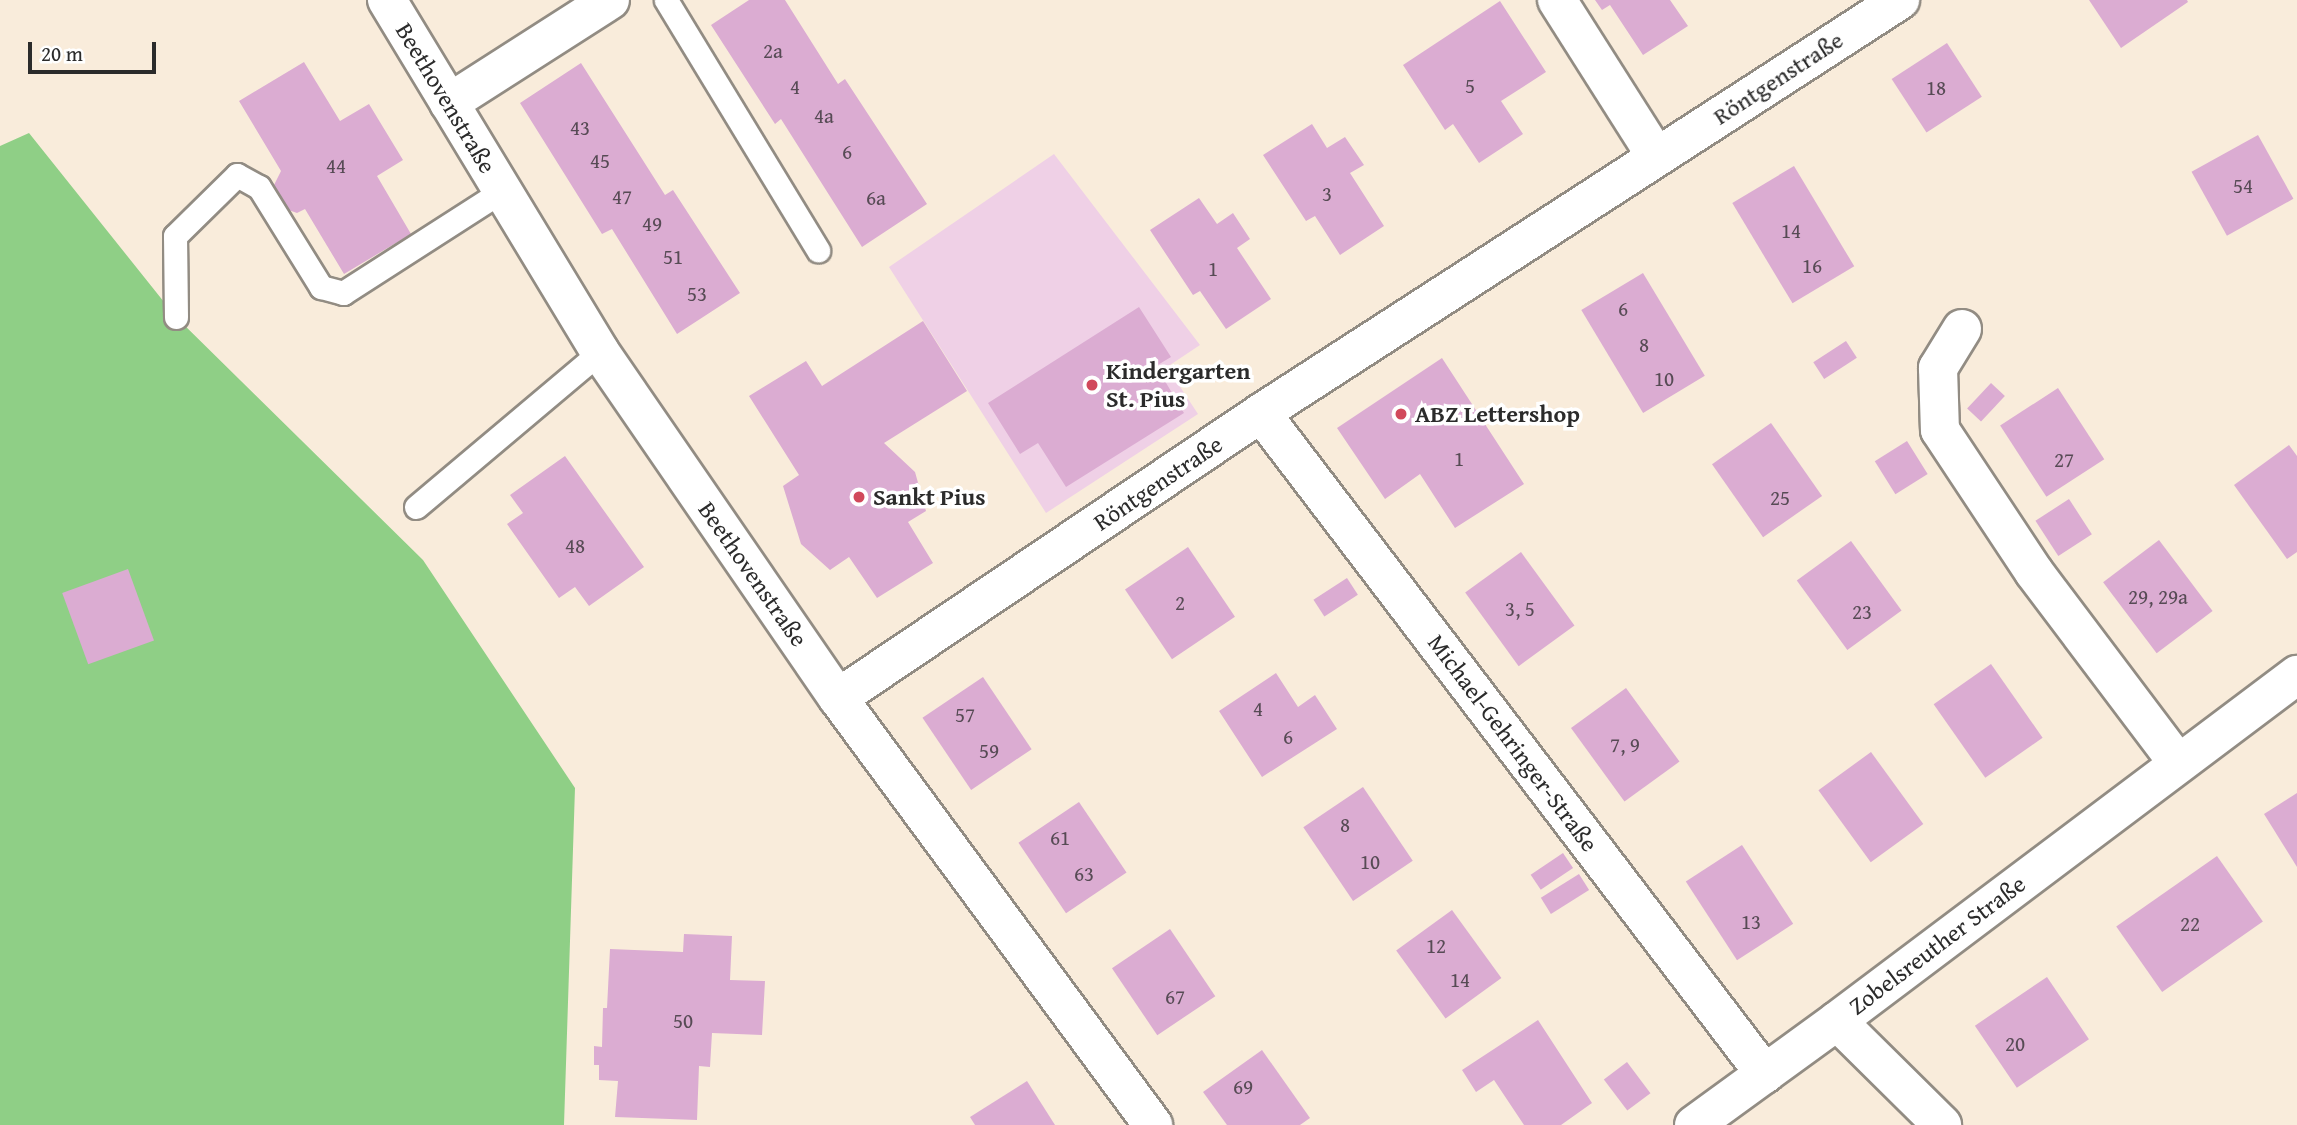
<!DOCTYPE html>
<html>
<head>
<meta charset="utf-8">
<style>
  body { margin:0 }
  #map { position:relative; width:2297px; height:1125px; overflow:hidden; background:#f9ecdb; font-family:"Gentium Book Plus",serif }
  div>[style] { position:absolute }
  .built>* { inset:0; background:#efd0e6 }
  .green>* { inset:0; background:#8fcf86 }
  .building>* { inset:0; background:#dbacd2; transform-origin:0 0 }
  .roads { filter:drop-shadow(2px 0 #928c83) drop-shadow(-2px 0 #928c83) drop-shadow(0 2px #928c83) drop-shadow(0 -2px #928c83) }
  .service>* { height:23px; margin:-11.5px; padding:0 11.5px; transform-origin:11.5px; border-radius:11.5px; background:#fff }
  .minor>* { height:38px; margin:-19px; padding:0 19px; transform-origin:19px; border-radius:19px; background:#fff }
  .tertiary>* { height:38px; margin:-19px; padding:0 19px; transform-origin:19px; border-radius:19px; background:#fff }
  .dots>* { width:19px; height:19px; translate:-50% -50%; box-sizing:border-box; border:4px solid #fff; border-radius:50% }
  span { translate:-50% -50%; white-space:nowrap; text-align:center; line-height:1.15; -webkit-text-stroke:7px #fff; paint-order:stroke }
  .number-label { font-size:21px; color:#574b55 }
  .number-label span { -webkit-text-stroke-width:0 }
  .street-label { font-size:24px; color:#2b2b2b }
  .poi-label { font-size:24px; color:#2b2b2b; font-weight:700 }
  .left { translate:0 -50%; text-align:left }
  .scale { position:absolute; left:28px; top:42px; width:128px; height:32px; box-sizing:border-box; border:4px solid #2b2b2b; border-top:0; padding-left:9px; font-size:21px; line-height:24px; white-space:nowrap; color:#2b2b2b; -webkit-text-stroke:5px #fff; paint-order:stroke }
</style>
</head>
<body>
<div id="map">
  <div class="built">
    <i style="clip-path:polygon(1054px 154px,1200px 345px,1167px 367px,1198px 414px,1046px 513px,889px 267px)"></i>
  </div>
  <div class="green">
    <i style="clip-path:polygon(29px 133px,176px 317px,423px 560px,575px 788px,564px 1125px,0 1125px,0 146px)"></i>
  </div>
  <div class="building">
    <i style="clip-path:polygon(749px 0,785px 0,838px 84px,845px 79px,927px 204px,862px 247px,781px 119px,775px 124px,711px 25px)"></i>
    <i style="clip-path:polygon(1595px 0,1670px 0,1688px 26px,1643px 55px,1610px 5px,1602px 10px)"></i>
    <i style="clip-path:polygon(2089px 0,2187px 0,2188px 2px,2121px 48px)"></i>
    <i style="clip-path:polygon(1500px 1px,1546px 72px,1501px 101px,1523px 134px,1479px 163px,1453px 124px,1445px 130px,1403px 65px)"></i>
    <i style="left:1947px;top:43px;width:64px;height:66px;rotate:57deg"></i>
    <i style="clip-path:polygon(304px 62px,340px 121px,369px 104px,403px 160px,377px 176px,411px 234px,344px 274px,305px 209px,297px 213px,283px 208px,274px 185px,281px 171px,239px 101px)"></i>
    <i style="clip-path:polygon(581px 63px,665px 195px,673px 190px,740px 293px,677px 334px,612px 229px,602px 234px,520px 103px)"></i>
    <i style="clip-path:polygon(1312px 124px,1327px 148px,1345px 137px,1364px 165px,1350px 173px,1384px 226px,1340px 255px,1315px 216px,1306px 221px,1263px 155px)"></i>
    <i style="left:2258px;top:135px;width:73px;height:76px;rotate:61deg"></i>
    <i style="left:1794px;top:166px;width:117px;height:72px;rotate:59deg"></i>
    <i style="clip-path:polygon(1199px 198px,1217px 224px,1233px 213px,1250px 239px,1237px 248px,1271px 299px,1226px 329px,1200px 291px,1193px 295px,1150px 230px)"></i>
    <i style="left:1643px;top:273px;width:120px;height:72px;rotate:59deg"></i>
    <i style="clip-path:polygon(1139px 307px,1171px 357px,1156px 366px,1184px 413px,1066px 487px,1038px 443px,1020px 454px,988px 403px)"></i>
    <i style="clip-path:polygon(923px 321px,967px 391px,884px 443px,915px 472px,926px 511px,908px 522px,933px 563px,877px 598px,849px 557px,830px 570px,801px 544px,783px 486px,799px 475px,749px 396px,806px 361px,822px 386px)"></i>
    <i style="left:1846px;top:341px;width:20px;height:39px;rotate:57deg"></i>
    <i style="clip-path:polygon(1442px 358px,1524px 484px,1455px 528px,1420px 474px,1385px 499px,1337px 428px)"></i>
    <i style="left:1991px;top:383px;width:19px;height:35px;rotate:43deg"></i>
    <i style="left:2058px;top:388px;width:85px;height:69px;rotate:57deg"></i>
    <i style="left:1771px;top:423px;width:89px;height:72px;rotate:55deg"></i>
    <i style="left:1907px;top:441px;width:39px;height:38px;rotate:58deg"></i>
    <i style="clip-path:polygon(2289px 445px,2297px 456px,2297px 552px,2287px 559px,2234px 485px)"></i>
    <i style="clip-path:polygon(565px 456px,644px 567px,589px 606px,575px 587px,559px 598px,507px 524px,523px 513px,510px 495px)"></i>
    <i style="left:2069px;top:499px;width:42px;height:40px;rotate:57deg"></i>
    <i style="left:2159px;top:540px;width:89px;height:70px;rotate:53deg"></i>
    <i style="left:1851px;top:541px;width:86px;height:67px;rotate:54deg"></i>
    <i style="left:1188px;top:547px;width:84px;height:76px;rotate:56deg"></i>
    <i style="left:1521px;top:552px;width:91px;height:69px;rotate:54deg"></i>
    <i style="left:128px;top:569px;width:76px;height:70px;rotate:70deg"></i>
    <i style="left:1347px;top:578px;width:20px;height:40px;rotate:57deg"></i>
    <i style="left:1991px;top:664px;width:90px;height:70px;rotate:55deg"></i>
    <i style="clip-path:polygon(1276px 673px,1298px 707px,1315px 695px,1337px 729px,1262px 777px,1219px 711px)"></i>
    <i style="left:983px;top:677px;width:87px;height:73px;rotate:56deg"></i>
    <i style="left:1626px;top:688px;width:91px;height:68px;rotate:54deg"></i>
    <i style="left:1871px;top:752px;width:89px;height:65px;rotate:54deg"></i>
    <i style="left:1363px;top:787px;width:89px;height:72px;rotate:56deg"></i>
    <i style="clip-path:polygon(2297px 793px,2297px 867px,2264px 814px)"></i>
    <i style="left:1079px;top:802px;width:85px;height:73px;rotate:56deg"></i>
    <i style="left:1742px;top:845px;width:94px;height:67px;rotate:57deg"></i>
    <i style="left:1563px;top:853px;width:18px;height:39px;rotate:56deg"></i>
    <i style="left:2217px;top:856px;width:80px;height:123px;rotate:55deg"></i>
    <i style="left:1579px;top:874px;width:19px;height:45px;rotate:58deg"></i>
    <i style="left:1452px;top:910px;width:84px;height:69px;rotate:54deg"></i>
    <i style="left:1170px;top:929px;width:81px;height:70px;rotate:56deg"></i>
    <i style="clip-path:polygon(684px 934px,732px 936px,730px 980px,765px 981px,762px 1035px,712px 1033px,710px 1067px,699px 1066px,697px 1120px,615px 1117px,618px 1081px,599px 1080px,599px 1065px,594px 1065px,594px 1046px,602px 1047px,603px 1008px,607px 1008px,610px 949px,683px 952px)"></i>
    <i style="left:2047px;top:977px;width:75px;height:87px;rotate:56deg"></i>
    <i style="clip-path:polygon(1538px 1020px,1592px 1103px,1561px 1125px,1524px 1125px,1494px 1080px,1476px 1092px,1462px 1070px)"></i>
    <i style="clip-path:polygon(1262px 1050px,1310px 1118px,1300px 1125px,1227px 1125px,1203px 1092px)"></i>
    <i style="left:1627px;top:1062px;width:39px;height:29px;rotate:53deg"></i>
    <i style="clip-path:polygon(1027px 1081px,1055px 1125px,975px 1125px,970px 1117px)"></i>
  </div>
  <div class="roads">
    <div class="service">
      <i style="left:666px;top:0;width:293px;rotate:58.7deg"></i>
      <i style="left:176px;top:317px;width:81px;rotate:-90.7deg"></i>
      <i style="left:175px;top:236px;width:87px;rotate:-44.5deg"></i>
      <i style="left:237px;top:175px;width:25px;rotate:29deg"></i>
      <i style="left:259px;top:187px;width:118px;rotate:58.2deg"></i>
      <i style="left:321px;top:287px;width:23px;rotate:15deg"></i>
      <i style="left:343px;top:293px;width:189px;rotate:-32.7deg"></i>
      <i style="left:416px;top:507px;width:241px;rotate:-40.1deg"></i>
    </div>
    <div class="minor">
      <i style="left:387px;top:0;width:411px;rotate:58.8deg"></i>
      <i style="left:600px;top:352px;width:420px;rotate:55.5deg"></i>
      <i style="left:838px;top:698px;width:531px;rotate:53.58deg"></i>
      <i style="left:1557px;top:0;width:185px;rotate:57.6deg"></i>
      <i style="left:449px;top:103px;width:191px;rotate:-32.6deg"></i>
      <i style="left:1962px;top:329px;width:46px;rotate:121.6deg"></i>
      <i style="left:1938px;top:368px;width:62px;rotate:88.2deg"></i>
      <i style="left:1940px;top:430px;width:170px;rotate:56.5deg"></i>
      <i style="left:2034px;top:572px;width:239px;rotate:53deg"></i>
      <i style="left:1261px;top:413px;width:831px;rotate:52.68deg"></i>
      <i style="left:838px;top:698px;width:510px;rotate:-33.97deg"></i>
      <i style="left:1261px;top:413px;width:761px;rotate:-32.88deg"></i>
      <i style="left:1837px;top:1021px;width:576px;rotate:-36.95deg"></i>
    </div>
    <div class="tertiary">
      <i style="left:1694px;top:1125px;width:177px;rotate:-36deg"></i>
      <i style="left:1837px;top:1021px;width:148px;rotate:44.7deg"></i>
    </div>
  </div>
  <div class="dots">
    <i style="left:1092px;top:385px;background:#d1495b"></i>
    <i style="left:1401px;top:414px;background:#d1495b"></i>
    <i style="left:859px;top:497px;background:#d1495b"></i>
  </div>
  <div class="number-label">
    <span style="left:773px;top:51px">2a</span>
    <span style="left:1470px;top:86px">5</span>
    <span style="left:795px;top:87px">4</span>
    <span style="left:1936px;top:88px">18</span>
    <span style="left:824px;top:116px">4a</span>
    <span style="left:580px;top:128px">43</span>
    <span style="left:847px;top:152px">6</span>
    <span style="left:600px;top:161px">45</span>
    <span style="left:336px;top:166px">44</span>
    <span style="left:2243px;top:186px">54</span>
    <span style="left:1327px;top:194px">3</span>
    <span style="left:622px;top:197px">47</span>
    <span style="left:876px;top:198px">6a</span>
    <span style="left:652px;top:224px">49</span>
    <span style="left:1791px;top:231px">14</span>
    <span style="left:673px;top:257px">51</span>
    <span style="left:1812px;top:266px">16</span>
    <span style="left:1213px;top:269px">1</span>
    <span style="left:697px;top:294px">53</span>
    <span style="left:1623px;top:309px">6</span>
    <span style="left:1644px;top:345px">8</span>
    <span style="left:1664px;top:379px">10</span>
    <span style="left:1459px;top:459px">1</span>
    <span style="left:2064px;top:460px">27</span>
    <span style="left:1780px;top:498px">25</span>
    <span style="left:575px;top:546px">48</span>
    <span style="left:2158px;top:597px">29, 29a</span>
    <span style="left:1180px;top:603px">2</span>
    <span style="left:1520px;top:609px">3, 5</span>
    <span style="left:1862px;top:612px">23</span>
    <span style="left:1258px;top:709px">4</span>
    <span style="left:965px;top:715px">57</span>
    <span style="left:1288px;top:737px">6</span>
    <span style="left:1625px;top:745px">7, 9</span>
    <span style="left:989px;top:751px">59</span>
    <span style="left:1345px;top:825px">8</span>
    <span style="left:1060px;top:838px">61</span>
    <span style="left:1370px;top:862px">10</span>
    <span style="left:1084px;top:874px">63</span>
    <span style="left:1751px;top:922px">13</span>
    <span style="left:2190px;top:924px">22</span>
    <span style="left:1436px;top:946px">12</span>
    <span style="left:1460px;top:980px">14</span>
    <span style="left:1175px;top:997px">67</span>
    <span style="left:683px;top:1021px">50</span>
    <span style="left:2015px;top:1044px">20</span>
    <span style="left:1243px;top:1087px">69</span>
  </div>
  <div class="street-label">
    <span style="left:1778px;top:78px;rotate:-33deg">Röntgenstraße</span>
    <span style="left:446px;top:98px;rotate:59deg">Beethovenstraße</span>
    <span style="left:1158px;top:483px;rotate:-34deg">Röntgenstraße</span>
    <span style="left:753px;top:574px;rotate:55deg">Beethovenstraße</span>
    <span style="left:1513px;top:743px;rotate:53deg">Michael-Gehringer-Straße</span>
    <span style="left:1937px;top:945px;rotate:-37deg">Zobelsreuther Straße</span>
  </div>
  <div class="poi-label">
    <span class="left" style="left:1106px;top:385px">Kindergarten<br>St. Pius</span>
    <span class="left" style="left:1415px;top:414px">ABZ Lettershop</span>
    <span class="left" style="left:873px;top:497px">Sankt Pius</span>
  </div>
  <div class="scale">20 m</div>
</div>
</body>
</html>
